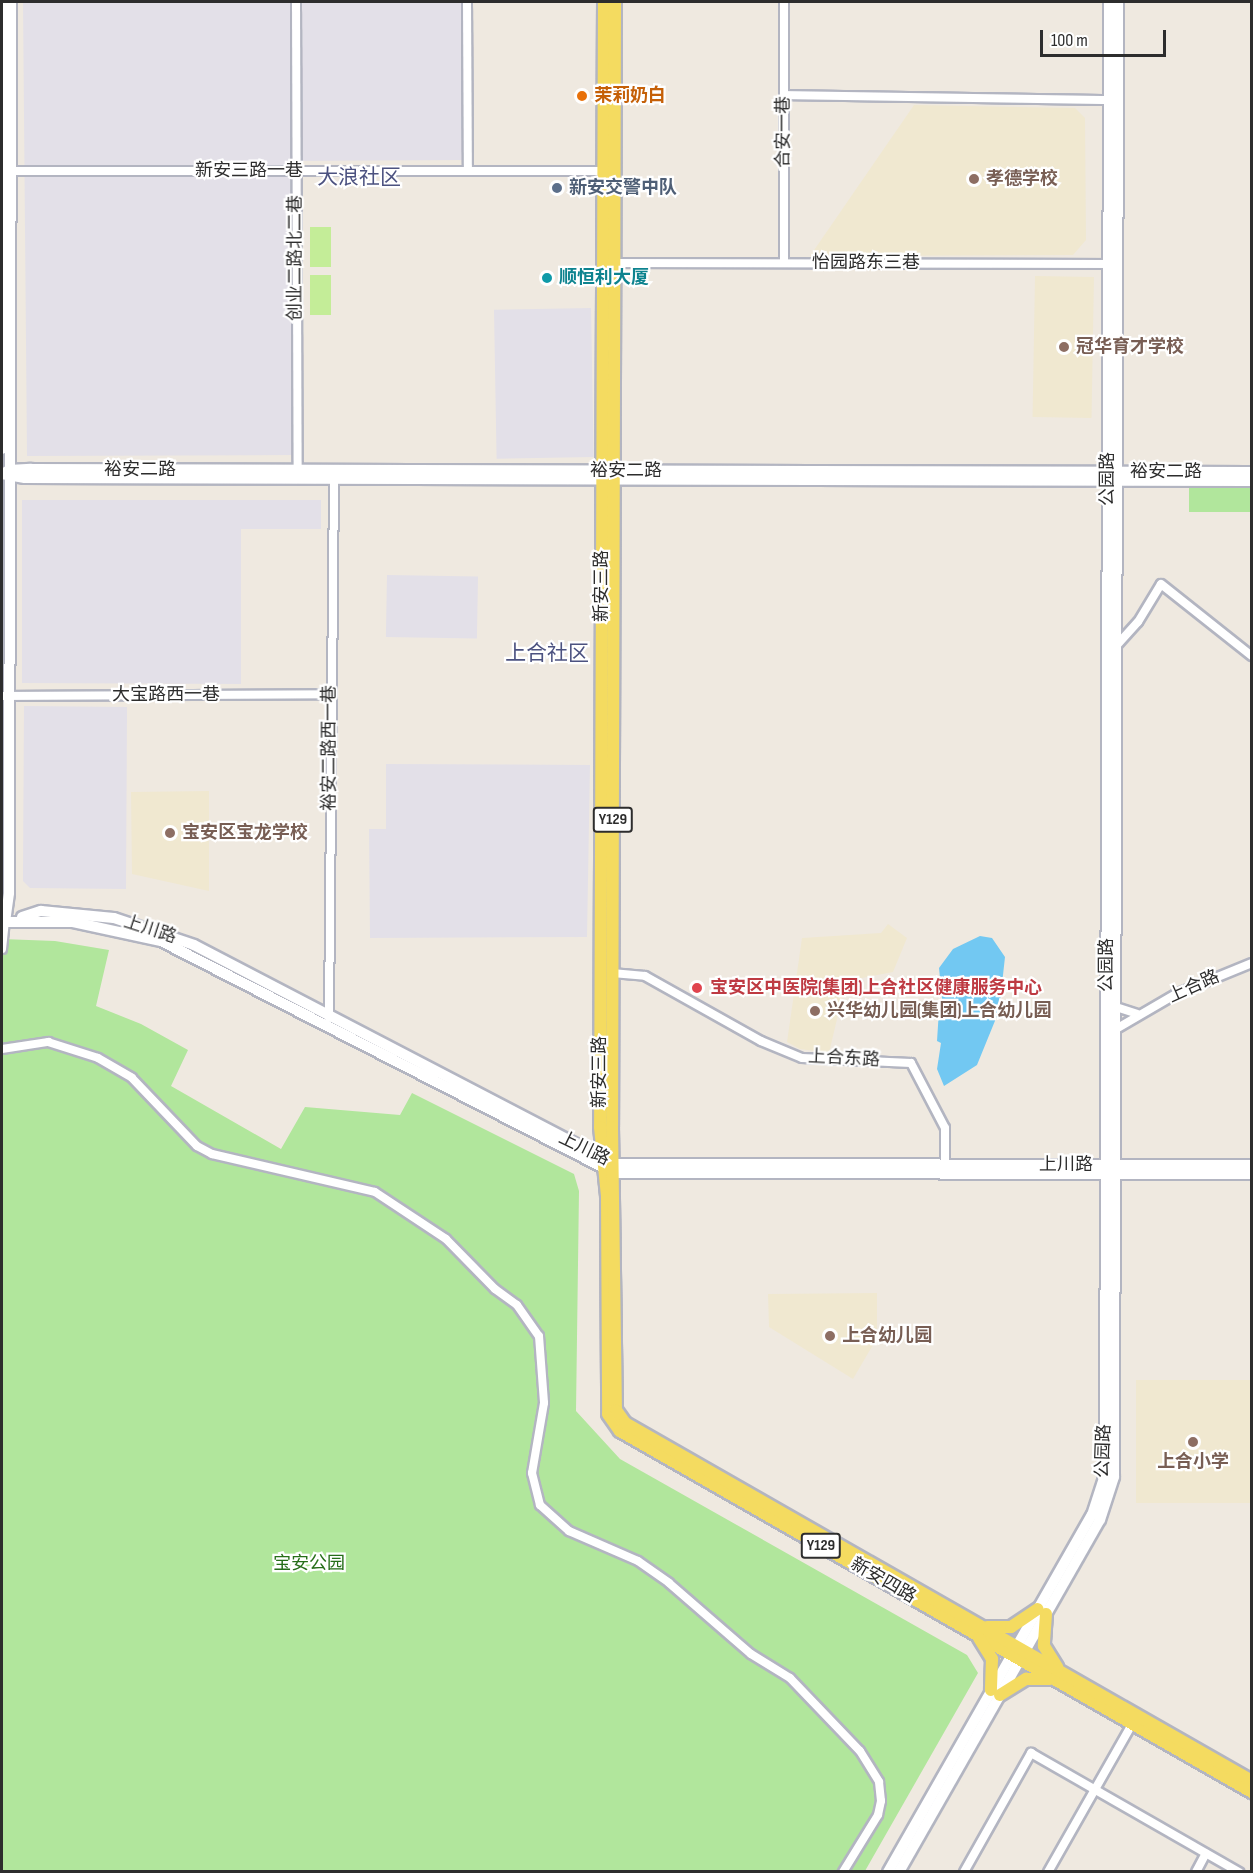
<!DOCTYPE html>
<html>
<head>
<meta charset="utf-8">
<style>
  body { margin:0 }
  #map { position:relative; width:1253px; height:1873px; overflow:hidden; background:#efe9e0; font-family:"Sofia Sans Condensed","Noto Sans SC",sans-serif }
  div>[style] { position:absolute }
  .industrial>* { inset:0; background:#e3e0e8; transform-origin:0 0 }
  .education>* { inset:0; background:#f0e8d0; transform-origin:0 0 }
  .green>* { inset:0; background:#b1e69c; transform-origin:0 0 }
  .pitch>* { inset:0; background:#c4ed98; transform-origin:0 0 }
  .water>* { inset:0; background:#72c8f2 }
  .roads { filter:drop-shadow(2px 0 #b3b5c1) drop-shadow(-2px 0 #b3b5c1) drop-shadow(0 2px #b3b5c1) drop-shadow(0 -2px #b3b5c1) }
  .minor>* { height:8px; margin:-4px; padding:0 4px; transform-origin:4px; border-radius:4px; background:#fff }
  .secondary>* { height:10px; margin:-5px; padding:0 5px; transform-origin:5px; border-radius:5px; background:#fff }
  .primary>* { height:12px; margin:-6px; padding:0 6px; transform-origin:6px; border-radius:6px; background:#f4db60 }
  .dots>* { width:16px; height:16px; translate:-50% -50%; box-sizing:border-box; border:3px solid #fff; border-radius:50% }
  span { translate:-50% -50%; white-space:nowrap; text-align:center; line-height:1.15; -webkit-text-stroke:4.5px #fff; paint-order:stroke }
  .shield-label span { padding:2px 4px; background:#fff; border:2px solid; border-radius:4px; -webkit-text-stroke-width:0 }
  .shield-label { font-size:16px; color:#2d2d2d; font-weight:700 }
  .food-label { font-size:18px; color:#c56008; font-weight:700 }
  .left { translate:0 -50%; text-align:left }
  .street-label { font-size:18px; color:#2d2d2d }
  .education-label { font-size:18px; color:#785e54; font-weight:700 }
  .service-label { font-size:18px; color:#4e5e75; font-weight:700 }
  .culture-label { font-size:18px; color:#0d838f; font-weight:700 }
  .health-label { font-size:18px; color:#be3a42; font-weight:700 }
  .park-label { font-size:18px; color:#266e19 }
  .quarter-label { font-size:21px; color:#4c5280 }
  .frame { position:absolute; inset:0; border:3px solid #2d2d2d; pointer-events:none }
  .scale { position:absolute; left:1040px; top:30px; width:126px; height:27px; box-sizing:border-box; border:3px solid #2d2d2d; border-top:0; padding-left:8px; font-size:18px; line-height:21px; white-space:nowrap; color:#2d2d2d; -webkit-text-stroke:4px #fff; paint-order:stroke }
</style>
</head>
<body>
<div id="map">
  <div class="industrial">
    <i style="clip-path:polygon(23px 2px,465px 2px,467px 160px,290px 161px,293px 455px,27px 456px)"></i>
    <i style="left:591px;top:308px;width:149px;height:97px;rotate:89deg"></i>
    <i style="clip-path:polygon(22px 500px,321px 500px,321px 529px,241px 529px,241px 684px,22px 683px)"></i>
    <i style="left:387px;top:575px;width:91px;height:62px;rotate:1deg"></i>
    <i style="clip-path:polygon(24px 706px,127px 707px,126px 889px,30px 888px,23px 881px)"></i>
    <i style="clip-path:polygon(386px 764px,590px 765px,587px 937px,370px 938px,369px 829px,386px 829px)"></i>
  </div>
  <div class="education">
    <i style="clip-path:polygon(914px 105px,1075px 108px,1085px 118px,1086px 240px,1073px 255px,810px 256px)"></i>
    <i style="left:1035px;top:276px;width:59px;height:141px;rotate:1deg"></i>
    <i style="clip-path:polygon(209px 791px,209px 891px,132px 874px,131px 792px)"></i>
    <i style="clip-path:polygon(888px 924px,907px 938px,893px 972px,846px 981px,829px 1053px,800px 1049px,787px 1042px,802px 938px,881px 933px)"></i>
    <i style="clip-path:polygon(877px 1293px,877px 1338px,853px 1379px,769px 1327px,768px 1294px)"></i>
    <i style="left:1251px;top:1380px;width:123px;height:115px;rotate:90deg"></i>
  </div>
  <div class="green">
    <i style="left:1189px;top:484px;width:62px;height:28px"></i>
    <i style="clip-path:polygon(2px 939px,55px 941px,109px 950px,96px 1006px,141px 1024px,188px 1050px,171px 1086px,281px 1149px,305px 1107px,400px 1115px,412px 1093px,574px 1174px,579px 1191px,576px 1411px,620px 1459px,967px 1655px,978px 1673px,865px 1871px,2px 1872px)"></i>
  </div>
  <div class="pitch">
    <i style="left:310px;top:227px;width:21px;height:40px"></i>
    <i style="left:310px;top:275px;width:21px;height:40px"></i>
  </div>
  <div class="water">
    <i style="clip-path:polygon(980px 936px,992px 938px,1005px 957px,999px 1011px,977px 1065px,944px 1086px,937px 1069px,941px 1043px,937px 1041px,939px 1010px,943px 1008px,939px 968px,953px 949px)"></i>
  </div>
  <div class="roads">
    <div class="minor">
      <i style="left:296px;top:2px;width:472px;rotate:89.8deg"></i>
      <i style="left:467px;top:2px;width:169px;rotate:89.7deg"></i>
      <i style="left:784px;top:2px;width:261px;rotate:90deg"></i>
      <i style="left:784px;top:95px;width:330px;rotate:0.9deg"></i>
      <i style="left:7px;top:171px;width:596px"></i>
      <i style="left:614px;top:263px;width:499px;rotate:0.1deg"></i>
      <i style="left:1117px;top:645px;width:31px;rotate:-48deg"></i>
      <i style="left:1138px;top:622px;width:44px;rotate:-58.8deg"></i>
      <i style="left:1161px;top:584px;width:116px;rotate:38.4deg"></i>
      <i style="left:2px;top:696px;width:328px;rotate:-0.3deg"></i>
      <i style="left:2px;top:949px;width:27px;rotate:-84deg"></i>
      <i style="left:612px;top:973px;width:33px;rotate:5deg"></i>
      <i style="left:645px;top:976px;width:133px;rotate:29.3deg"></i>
      <i style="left:761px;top:1041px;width:44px;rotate:22.5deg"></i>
      <i style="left:802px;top:1058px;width:109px;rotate:2.6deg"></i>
      <i style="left:911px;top:1063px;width:73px;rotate:62.4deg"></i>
      <i style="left:945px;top:1128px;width:39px;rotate:90deg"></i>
      <i style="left:1116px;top:1007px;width:22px;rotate:18deg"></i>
      <i style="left:329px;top:1018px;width:543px;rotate:-89.47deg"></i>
      <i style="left:1116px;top:1029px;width:69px;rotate:-30.3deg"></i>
      <i style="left:1176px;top:994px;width:82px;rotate:-22.2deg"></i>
      <i style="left:2px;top:1049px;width:47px;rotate:-8.7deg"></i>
      <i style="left:48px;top:1042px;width:52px;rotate:17.7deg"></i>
      <i style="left:98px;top:1058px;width:39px;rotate:30deg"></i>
      <i style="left:132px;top:1078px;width:94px;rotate:46.3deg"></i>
      <i style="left:197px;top:1146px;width:17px;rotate:28deg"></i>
      <i style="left:212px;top:1154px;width:167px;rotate:13.1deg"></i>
      <i style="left:375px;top:1192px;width:85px;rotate:33.5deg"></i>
      <i style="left:446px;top:1239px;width:70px;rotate:45.6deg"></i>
      <i style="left:495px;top:1289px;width:27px;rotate:36deg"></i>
      <i style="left:517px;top:1305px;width:38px;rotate:55deg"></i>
      <i style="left:539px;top:1336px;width:67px;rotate:85.7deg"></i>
      <i style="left:544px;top:1403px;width:71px;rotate:99.7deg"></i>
      <i style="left:532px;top:1473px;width:33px;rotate:76deg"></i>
      <i style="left:540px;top:1505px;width:39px;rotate:42deg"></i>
      <i style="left:569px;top:1531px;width:75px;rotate:23.5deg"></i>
      <i style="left:638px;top:1561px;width:38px;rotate:35deg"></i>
      <i style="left:669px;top:1583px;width:108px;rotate:40.9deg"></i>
      <i style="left:751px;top:1654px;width:46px;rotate:31.6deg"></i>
      <i style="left:790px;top:1678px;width:101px;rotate:46.2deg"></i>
      <i style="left:860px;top:1751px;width:36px;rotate:58deg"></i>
      <i style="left:879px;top:1782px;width:19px;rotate:84deg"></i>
      <i style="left:881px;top:1801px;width:14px;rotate:102deg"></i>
      <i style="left:878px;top:1815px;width:67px;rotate:121.6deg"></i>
      <i style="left:964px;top:1872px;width:137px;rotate:-60.6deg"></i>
      <i style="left:1031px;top:1753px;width:240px;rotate:29.8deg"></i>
      <i style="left:1048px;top:1872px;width:170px;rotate:-60.4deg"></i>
      <i style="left:1196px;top:1872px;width:21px;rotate:-62deg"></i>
    </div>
    <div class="secondary">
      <i style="left:2px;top:449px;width:447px;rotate:-89.9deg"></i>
      <i style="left:2px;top:474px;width:8px;rotate:-30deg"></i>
      <i style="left:9px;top:470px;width:22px;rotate:-3deg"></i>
      <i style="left:31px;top:469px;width:1221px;rotate:0.14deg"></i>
      <i style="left:2px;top:474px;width:23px;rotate:10deg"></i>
      <i style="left:25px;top:478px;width:1227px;rotate:0.14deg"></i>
      <i style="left:22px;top:917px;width:20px;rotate:-18deg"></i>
      <i style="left:41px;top:911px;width:73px;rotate:5.5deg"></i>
      <i style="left:114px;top:918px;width:84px;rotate:18.6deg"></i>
      <i style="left:194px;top:945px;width:474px;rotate:27.5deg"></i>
      <i style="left:614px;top:1164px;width:638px;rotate:0.09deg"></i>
      <i style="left:2px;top:922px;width:71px"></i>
      <i style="left:73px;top:922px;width:90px;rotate:12.2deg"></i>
      <i style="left:161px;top:941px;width:509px;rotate:27.12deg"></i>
      <i style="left:614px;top:1173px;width:638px;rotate:0.09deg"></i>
      <i style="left:5px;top:922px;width:29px;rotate:-82deg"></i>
      <i style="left:9px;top:893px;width:891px;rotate:-89.87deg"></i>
      <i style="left:888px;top:1872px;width:411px;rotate:-60.3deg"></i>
      <i style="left:1092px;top:1515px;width:42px;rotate:-72deg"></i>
      <i style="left:1105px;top:1475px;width:1473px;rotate:-89.84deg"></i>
      <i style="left:899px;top:1872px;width:405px;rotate:-60.3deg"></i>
      <i style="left:1100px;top:1520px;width:45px;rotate:-72deg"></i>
      <i style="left:1114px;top:1477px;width:1475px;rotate:-89.84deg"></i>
    </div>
    <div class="primary">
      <i style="left:604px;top:2px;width:1125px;rotate:90.2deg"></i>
      <i style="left:600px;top:1127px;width:69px;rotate:84.2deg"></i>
      <i style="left:607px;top:1196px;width:218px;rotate:89.7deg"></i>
      <i style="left:608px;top:1414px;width:21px;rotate:55deg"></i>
      <i style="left:620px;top:1431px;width:728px;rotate:29.74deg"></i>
      <i style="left:615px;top:2px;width:1125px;rotate:90.15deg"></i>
      <i style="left:612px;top:1127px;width:283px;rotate:89.2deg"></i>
      <i style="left:616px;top:1410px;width:16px;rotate:55deg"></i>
      <i style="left:625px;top:1423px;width:722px;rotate:29.73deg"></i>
      <i style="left:1046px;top:1614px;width:32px;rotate:94deg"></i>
      <i style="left:1044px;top:1646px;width:25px;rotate:58deg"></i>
      <i style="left:987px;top:1627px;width:24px"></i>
      <i style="left:1011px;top:1627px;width:32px;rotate:-34deg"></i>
      <i style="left:979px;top:1638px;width:25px;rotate:58deg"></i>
      <i style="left:992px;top:1659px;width:31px;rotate:92deg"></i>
      <i style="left:1000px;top:1695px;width:31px;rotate:-32deg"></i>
      <i style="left:1026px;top:1679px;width:24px"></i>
    </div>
  </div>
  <div class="dots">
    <i style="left:582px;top:96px;background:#e8710a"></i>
    <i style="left:974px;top:179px;background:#8d6e63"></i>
    <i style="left:557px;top:188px;background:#5c6f8a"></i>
    <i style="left:547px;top:278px;background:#0f9aa8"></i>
    <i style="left:1064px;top:347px;background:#8d6e63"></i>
    <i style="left:170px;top:833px;background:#8d6e63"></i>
    <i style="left:697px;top:988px;background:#e0444e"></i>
    <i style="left:815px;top:1011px;background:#8d6e63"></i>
    <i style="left:830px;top:1336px;background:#8d6e63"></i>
    <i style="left:1193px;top:1442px;background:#8d6e63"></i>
  </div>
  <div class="shield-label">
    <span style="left:613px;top:820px">Y129</span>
    <span style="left:821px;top:1546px">Y129</span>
  </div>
  <div class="food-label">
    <span class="left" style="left:594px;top:96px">茉莉奶白</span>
  </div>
  <div class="street-label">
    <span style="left:784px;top:132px;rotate:-90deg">合安一巷</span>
    <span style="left:249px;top:171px">新安三路一巷</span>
    <span style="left:296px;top:258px;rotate:-90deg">创业二路北二巷</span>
    <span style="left:866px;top:263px">怡园路东三巷</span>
    <span style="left:140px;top:470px">裕安二路</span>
    <span style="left:626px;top:471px">裕安二路</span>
    <span style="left:1166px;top:472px">裕安二路</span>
    <span style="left:1108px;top:479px;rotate:-90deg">公园路</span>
    <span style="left:602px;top:586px;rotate:-90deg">新安三路</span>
    <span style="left:166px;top:695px">大宝路西一巷</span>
    <span style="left:330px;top:748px;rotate:-90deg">裕安二路西一巷</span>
    <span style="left:150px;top:930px;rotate:18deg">上川路</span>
    <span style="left:1107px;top:965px;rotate:-90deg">公园路</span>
    <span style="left:1194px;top:987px;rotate:-24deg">上合路</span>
    <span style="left:844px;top:1059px;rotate:3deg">上合东路</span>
    <span style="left:600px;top:1072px;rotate:-90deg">新安三路</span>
    <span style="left:584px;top:1149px;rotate:26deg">上川路</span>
    <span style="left:1066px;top:1165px">上川路</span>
    <span style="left:1104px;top:1451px;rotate:-88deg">公园路</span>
    <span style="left:883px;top:1581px;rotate:30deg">新安四路</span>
  </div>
  <div class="education-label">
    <span class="left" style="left:986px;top:179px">孝德学校</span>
    <span class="left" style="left:1076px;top:347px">冠华育才学校</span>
    <span class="left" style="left:182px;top:833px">宝安区宝龙学校</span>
    <span class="left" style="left:827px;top:1011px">兴华幼儿园(集团)上合幼儿园</span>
    <span class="left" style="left:842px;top:1336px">上合幼儿园</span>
    <span style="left:1193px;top:1462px">上合小学</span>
  </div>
  <div class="service-label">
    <span class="left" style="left:569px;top:188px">新安交警中队</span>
  </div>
  <div class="culture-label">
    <span class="left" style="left:559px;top:278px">顺恒利大厦</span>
  </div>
  <div class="health-label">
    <span class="left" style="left:710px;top:988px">宝安区中医院(集团)上合社区健康服务中心</span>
  </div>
  <div class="park-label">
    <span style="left:309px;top:1564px">宝安公园</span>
  </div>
  <div class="quarter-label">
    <span style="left:359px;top:178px">大浪社区</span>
    <span style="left:547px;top:654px">上合社区</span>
  </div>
  <div class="frame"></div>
  <div class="scale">100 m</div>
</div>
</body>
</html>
